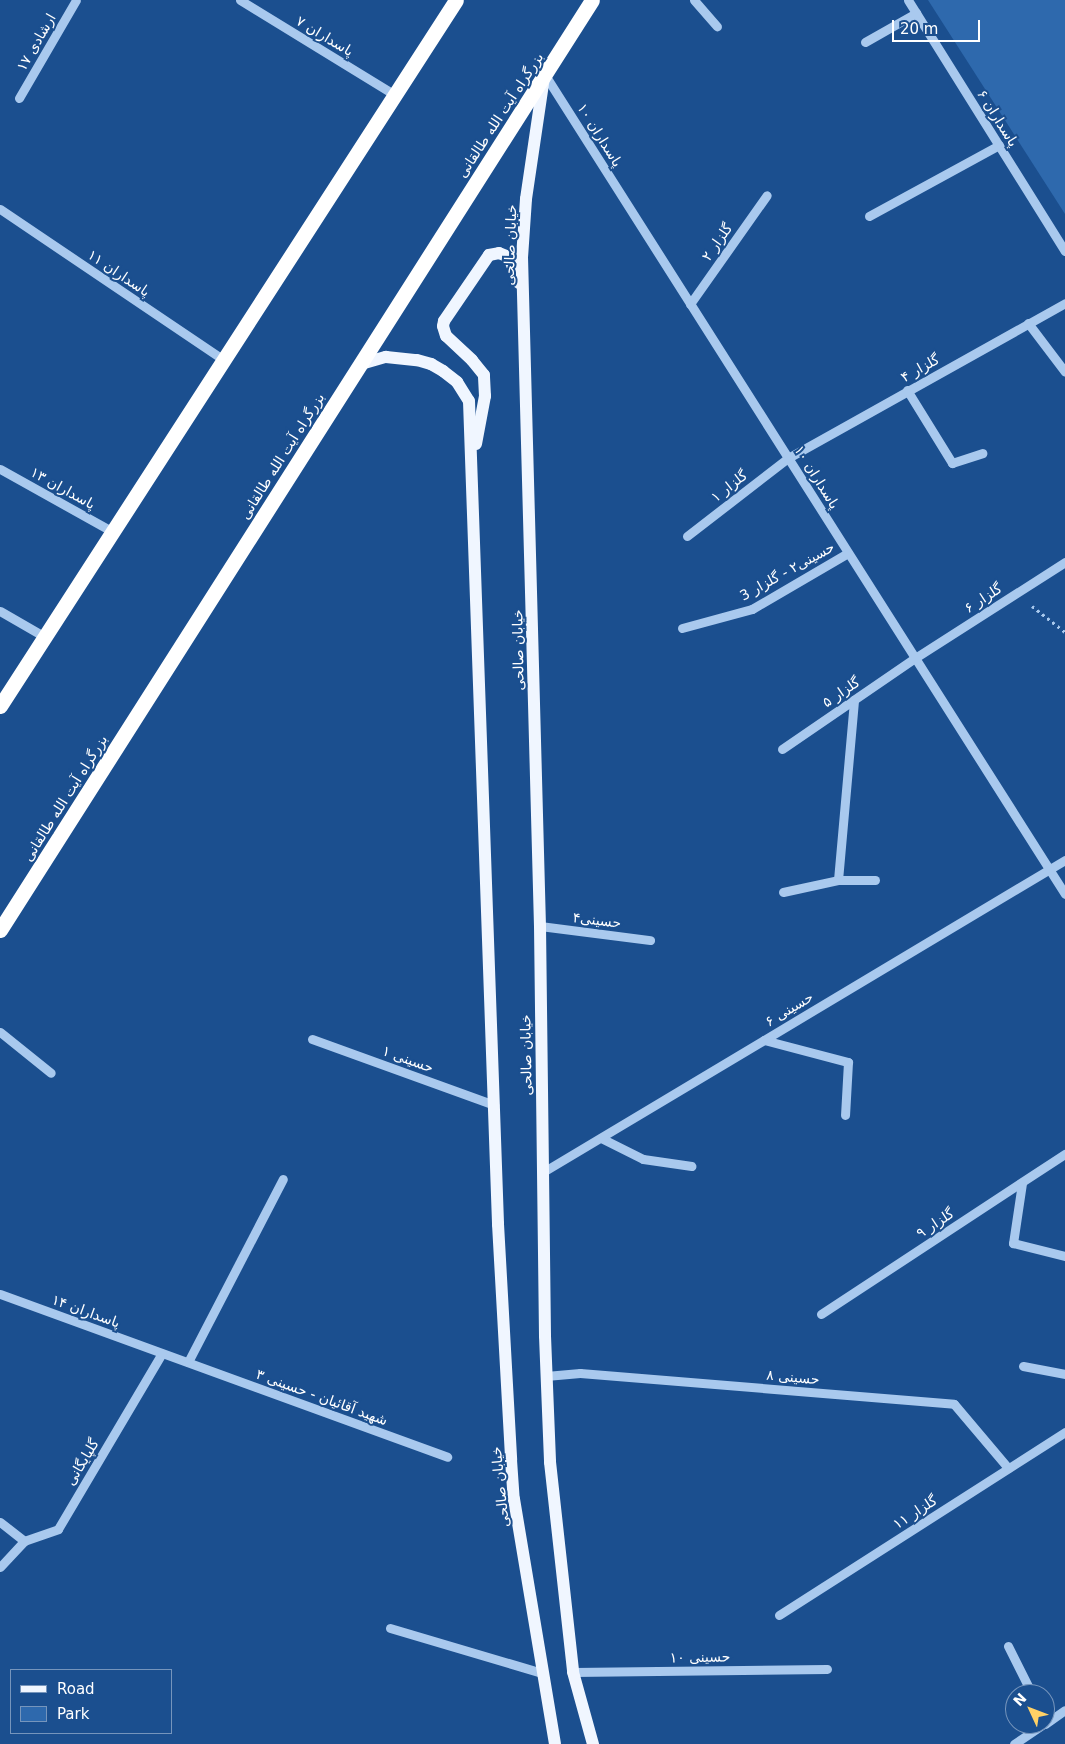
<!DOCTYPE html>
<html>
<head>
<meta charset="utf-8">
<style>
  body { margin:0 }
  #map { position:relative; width:1065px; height:1744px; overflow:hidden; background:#1b4f8f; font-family:"DejaVu Sans","Noto Sans Arabic",sans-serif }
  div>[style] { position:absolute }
  .green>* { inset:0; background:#2e69ad }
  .path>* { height:3px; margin-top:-1.5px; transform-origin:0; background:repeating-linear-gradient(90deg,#a9c9ee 0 2.5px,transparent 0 6.5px) }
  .minor>* { height:9px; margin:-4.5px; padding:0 4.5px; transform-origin:4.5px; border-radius:4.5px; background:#a9c9ee }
  .major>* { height:12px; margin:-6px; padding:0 6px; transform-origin:6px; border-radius:6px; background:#f0f6ff }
  .highway>* { height:15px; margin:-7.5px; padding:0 7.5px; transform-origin:7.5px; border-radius:7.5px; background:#fff }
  span { translate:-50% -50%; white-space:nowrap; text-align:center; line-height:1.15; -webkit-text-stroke:4px #1b4f8f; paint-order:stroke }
  .street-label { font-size:14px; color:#fff }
  .legend { position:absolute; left:10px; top:1669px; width:162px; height:65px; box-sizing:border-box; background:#1b4f8f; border:1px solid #7695bc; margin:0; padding:6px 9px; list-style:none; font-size:15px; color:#fff }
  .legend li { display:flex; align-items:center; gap:10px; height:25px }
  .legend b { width:25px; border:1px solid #7695bc }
  .north { position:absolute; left:1005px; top:1684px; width:50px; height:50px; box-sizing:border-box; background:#1b4f8f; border:1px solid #7695bc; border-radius:50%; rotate:313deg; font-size:14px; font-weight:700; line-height:20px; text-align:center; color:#fff }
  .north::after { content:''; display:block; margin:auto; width:18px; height:22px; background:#ffd166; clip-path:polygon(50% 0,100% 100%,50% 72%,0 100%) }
  .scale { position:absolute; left:892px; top:20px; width:88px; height:22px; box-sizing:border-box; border:2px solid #fff; border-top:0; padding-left:6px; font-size:15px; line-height:18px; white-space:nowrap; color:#fff; -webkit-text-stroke:4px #1b4f8f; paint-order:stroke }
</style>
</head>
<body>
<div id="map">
  <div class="green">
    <i style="clip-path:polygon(928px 0,1065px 0,1065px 214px)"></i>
  </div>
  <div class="path">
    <i style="left:1032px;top:606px;width:42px;rotate:38.2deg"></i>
  </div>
  <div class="minor">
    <i style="left:240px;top:0;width:182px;rotate:31.5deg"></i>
    <i style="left:694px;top:0;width:35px;rotate:49deg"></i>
    <i style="left:908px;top:0;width:296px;rotate:58deg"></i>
    <i style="left:865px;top:42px;width:59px;rotate:-29.6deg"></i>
    <i style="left:545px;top:75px;width:970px;rotate:57.59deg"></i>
    <i style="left:19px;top:98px;width:113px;rotate:-59.8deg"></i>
    <i style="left:0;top:209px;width:270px;rotate:34deg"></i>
    <i style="left:869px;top:216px;width:148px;rotate:-28.6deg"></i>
    <i style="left:690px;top:304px;width:133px;rotate:-54.8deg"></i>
    <i style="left:1028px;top:323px;width:61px;rotate:52.9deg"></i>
    <i style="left:907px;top:390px;width:86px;rotate:58.3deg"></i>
    <i style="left:952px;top:463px;width:32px;rotate:-18deg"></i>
    <i style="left:0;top:469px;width:129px;rotate:29.1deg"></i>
    <i style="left:687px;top:536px;width:128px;rotate:-37.7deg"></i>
    <i style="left:788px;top:458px;width:317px;rotate:-29.2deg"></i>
    <i style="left:0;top:611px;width:52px;rotate:30deg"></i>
    <i style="left:682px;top:628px;width:73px;rotate:-15.2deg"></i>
    <i style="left:752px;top:609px;width:111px;rotate:-30.3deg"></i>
    <i style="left:782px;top:749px;width:161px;rotate:-34.4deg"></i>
    <i style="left:915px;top:658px;width:178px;rotate:-32.6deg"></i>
    <i style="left:838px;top:880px;width:181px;rotate:-84.9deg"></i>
    <i style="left:783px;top:892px;width:56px;rotate:-12.3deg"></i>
    <i style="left:838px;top:880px;width:37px"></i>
    <i style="left:540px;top:926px;width:111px;rotate:7.3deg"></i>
    <i style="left:0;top:1032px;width:65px;rotate:38.8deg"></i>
    <i style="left:312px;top:1039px;width:194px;rotate:19.9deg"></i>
    <i style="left:764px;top:1040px;width:87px;rotate:14.7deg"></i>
    <i style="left:848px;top:1062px;width:53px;rotate:93.2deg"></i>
    <i style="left:601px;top:1138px;width:47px;rotate:26.6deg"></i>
    <i style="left:643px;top:1159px;width:49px;rotate:8.3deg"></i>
    <i style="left:543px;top:1172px;width:608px;rotate:-30.87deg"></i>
    <i style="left:1022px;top:1183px;width:61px;rotate:98.5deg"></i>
    <i style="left:1013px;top:1243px;width:54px;rotate:14deg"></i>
    <i style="left:0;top:1294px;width:476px;rotate:20deg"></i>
    <i style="left:821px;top:1314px;width:292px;rotate:-33.3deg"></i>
    <i style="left:188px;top:1362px;width:206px;rotate:-62.6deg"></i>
    <i style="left:1023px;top:1366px;width:43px;rotate:10.8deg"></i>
    <i style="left:546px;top:1376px;width:34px;rotate:-5deg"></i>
    <i style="left:580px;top:1373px;width:375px;rotate:4.7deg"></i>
    <i style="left:954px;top:1404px;width:84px;rotate:49.8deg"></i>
    <i style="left:0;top:1522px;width:31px;rotate:38deg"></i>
    <i style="left:24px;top:1541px;width:36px;rotate:-19deg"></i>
    <i style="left:58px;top:1529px;width:204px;rotate:-59.4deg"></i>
    <i style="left:0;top:1567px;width:35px;rotate:-47deg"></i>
    <i style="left:779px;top:1615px;width:340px;rotate:-32.6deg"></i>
    <i style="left:390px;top:1628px;width:159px;rotate:16.5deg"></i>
    <i style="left:1008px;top:1646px;width:54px;rotate:63.4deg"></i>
    <i style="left:573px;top:1672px;width:254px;rotate:-0.7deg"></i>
    <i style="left:1045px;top:1724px;width:24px;rotate:-35deg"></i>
    <i style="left:1014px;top:1744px;width:36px;rotate:-34deg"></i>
  </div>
  <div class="major">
    <i style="left:544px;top:77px;width:123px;rotate:98.4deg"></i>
    <i style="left:526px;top:199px;width:58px;rotate:93.9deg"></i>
    <i style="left:522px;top:257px;width:669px;rotate:88.46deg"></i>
    <i style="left:540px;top:926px;width:410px;rotate:89.3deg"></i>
    <i style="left:545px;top:1336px;width:126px;rotate:87.7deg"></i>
    <i style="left:550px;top:1462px;width:211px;rotate:83.7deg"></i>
    <i style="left:573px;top:1672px;width:75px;rotate:74.5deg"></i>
    <i style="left:361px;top:364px;width:26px;rotate:-16deg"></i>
    <i style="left:386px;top:357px;width:31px;rotate:6deg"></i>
    <i style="left:417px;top:360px;width:15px;rotate:16deg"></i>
    <i style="left:431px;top:364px;width:14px;rotate:30deg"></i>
    <i style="left:443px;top:371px;width:18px;rotate:38deg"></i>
    <i style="left:457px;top:382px;width:22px;rotate:58deg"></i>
    <i style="left:469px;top:401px;width:824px;rotate:87.98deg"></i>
    <i style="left:498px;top:1224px;width:236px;rotate:86.8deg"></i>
    <i style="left:511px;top:1460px;width:39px;rotate:86deg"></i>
    <i style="left:514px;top:1499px;width:248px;rotate:80.5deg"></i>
    <i style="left:476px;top:444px;width:49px;rotate:-79.4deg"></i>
    <i style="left:485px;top:396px;width:21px;rotate:-93deg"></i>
    <i style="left:484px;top:375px;width:19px;rotate:-129deg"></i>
    <i style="left:472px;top:360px;width:35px;rotate:-137deg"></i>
    <i style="left:446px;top:336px;width:10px;rotate:-107deg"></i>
    <i style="left:443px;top:326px;width:5px;rotate:-79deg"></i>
    <i style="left:444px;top:321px;width:80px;rotate:-55.7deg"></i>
    <i style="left:489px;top:255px;width:10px;rotate:-11deg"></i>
    <i style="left:499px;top:253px;width:11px;rotate:22deg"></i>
    <i style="left:509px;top:257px;width:28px;rotate:69deg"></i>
  </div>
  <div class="highway">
    <i style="left:0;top:706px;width:840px;rotate:-57.14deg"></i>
    <i style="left:0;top:930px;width:1102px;rotate:-57.52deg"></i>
  </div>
  <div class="street-label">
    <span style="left:325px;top:36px;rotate:31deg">پاسداران ۷</span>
    <span style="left:36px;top:42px;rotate:-60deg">ارشادی ۱۷</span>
    <span style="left:500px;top:115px;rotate:-57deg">بزرگراه آیت الله طالقانی</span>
    <span style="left:998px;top:118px;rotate:58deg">پاسداران ۶</span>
    <span style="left:600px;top:135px;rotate:58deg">پاسداران ١٠</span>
    <span style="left:717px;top:242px;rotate:-55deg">گلزار ۲</span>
    <span style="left:510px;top:245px;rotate:-88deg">خیابان صالحی</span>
    <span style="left:119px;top:273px;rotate:34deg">پاسداران ١١</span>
    <span style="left:920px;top:368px;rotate:-29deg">گلزار ۴</span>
    <span style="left:282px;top:456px;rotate:-58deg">بزرگراه آیت الله طالقانی</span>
    <span style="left:817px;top:477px;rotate:58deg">پاسداران ١٠</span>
    <span style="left:729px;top:486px;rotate:-38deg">گلزار ۱</span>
    <span style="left:63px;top:488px;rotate:29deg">پاسداران ۱۳</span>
    <span style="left:787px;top:571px;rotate:-29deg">حسینی۲ - گلزار 3</span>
    <span style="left:983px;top:598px;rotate:-33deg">گلزار ۶</span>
    <span style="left:518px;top:650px;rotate:-91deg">خیابان صالحی</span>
    <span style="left:841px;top:692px;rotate:-34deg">گلزار ۵</span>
    <span style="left:65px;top:798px;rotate:-58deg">بزرگراه آیت الله طالقانی</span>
    <span style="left:597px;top:920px;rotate:7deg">حسینی۴</span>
    <span style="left:789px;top:1009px;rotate:-31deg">حسینی ۶</span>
    <span style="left:526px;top:1055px;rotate:-91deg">خیابان صالحی</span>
    <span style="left:408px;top:1059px;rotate:20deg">حسینی ۱</span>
    <span style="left:935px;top:1223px;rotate:-33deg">گلزار ٩</span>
    <span style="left:86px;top:1311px;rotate:20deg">پاسداران ۱۴</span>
    <span style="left:793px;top:1377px;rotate:5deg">حسینی ۸</span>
    <span style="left:322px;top:1397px;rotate:20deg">شهید آقائیان - حسینی ۳</span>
    <span style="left:82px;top:1462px;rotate:-59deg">گلپایگانی</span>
    <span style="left:500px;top:1487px;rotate:-96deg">خيابان صالحی</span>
    <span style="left:915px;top:1512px;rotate:-33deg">گلزار ١١</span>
    <span style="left:700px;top:1657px;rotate:-1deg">حسینی ۱۰</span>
  </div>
  <ul class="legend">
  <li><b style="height:6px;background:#f0f6ff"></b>Road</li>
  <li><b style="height:14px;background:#2e69ad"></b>Park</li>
  </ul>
  <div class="north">N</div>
  <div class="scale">20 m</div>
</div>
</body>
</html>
